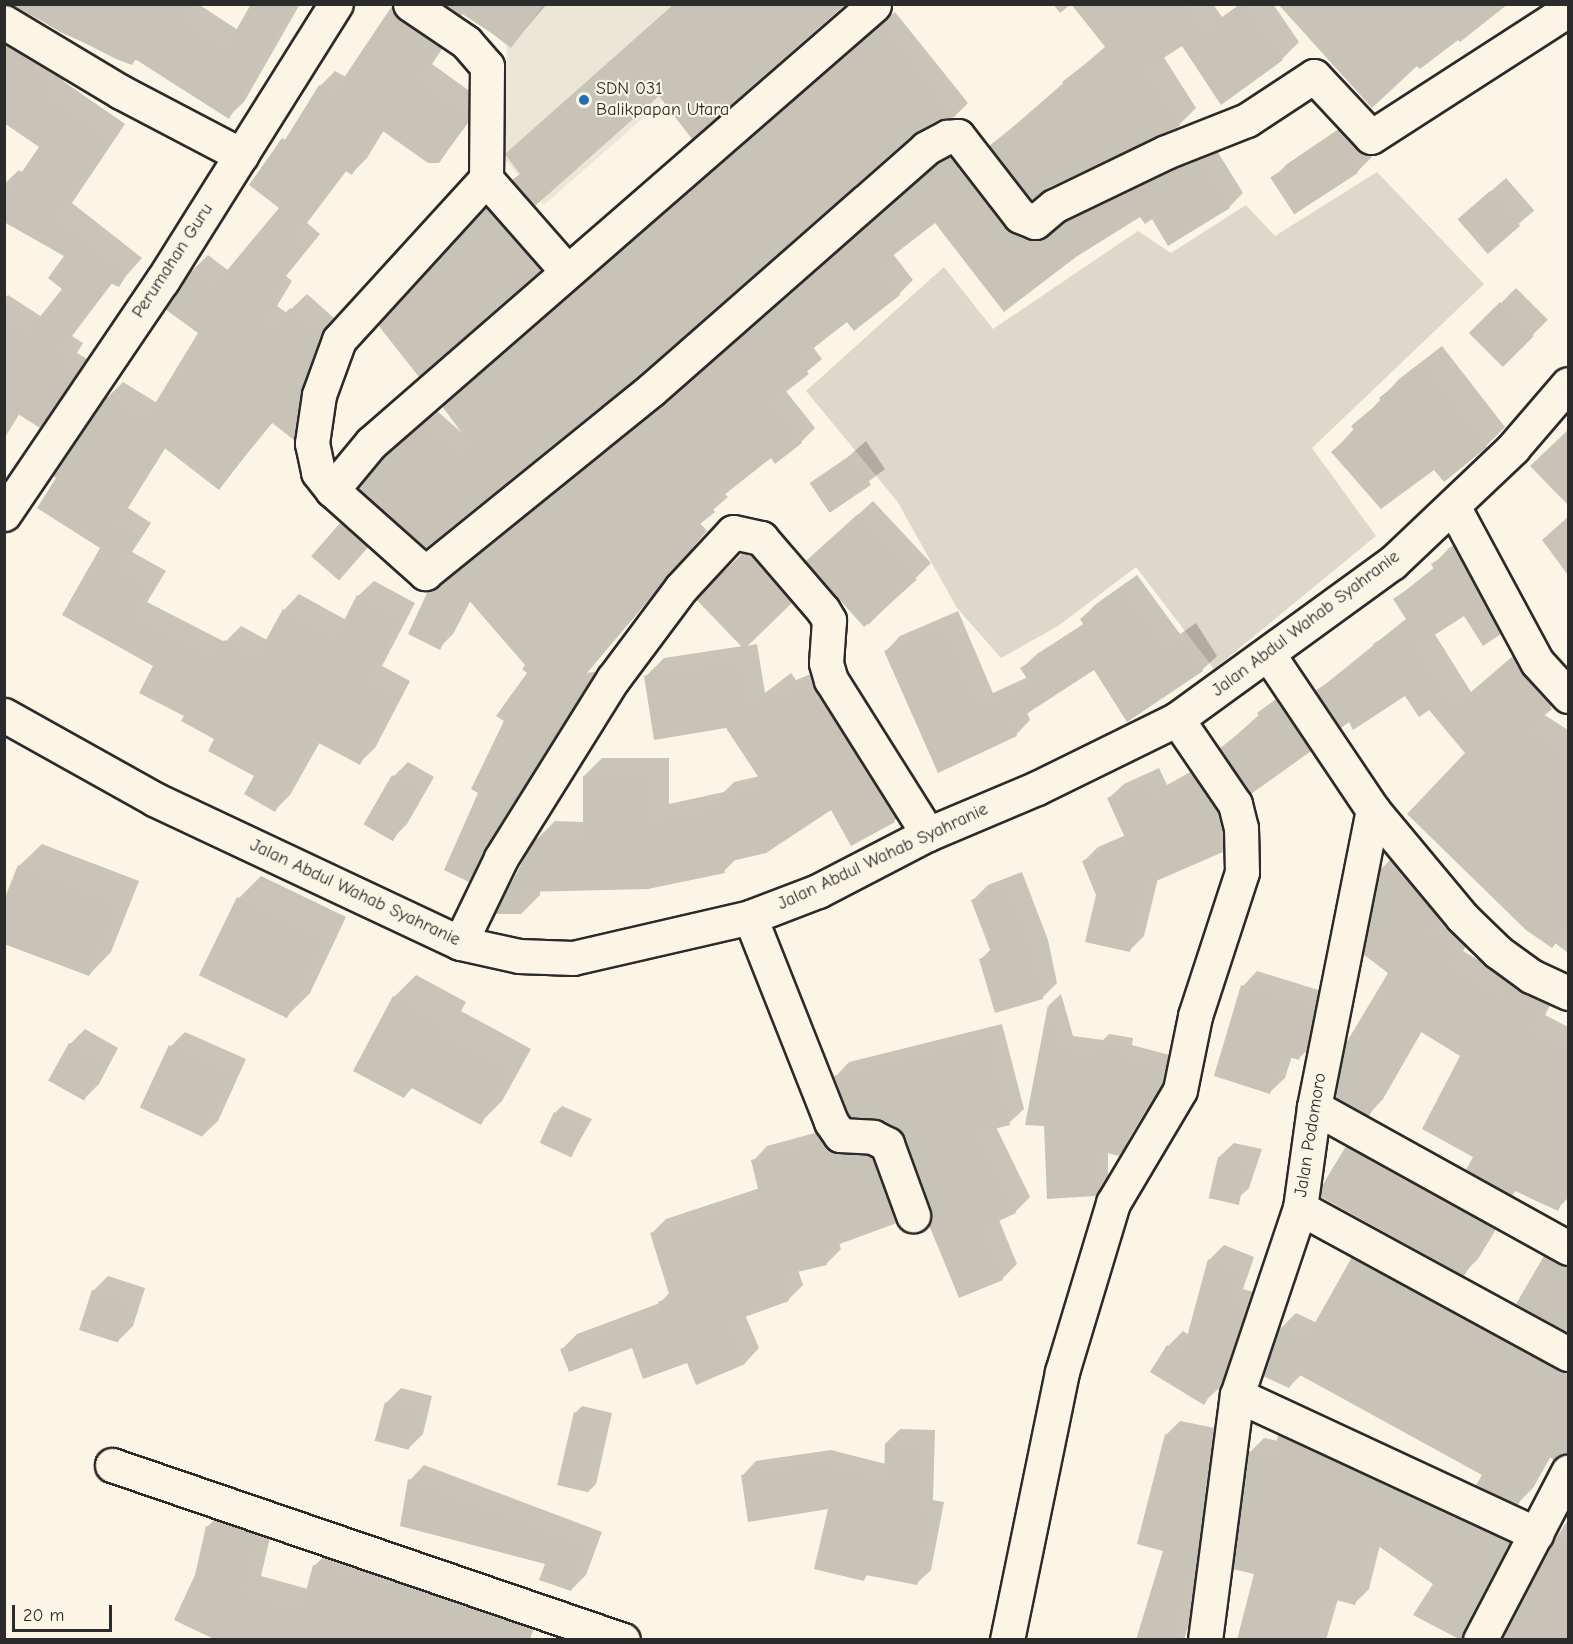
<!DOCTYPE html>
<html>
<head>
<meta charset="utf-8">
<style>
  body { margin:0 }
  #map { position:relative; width:1573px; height:1644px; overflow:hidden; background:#fcf5e5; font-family:"Comic Neue",sans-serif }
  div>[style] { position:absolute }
  .built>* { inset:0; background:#ece6d7 }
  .green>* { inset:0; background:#ded8ca }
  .shadow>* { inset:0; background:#0003; transform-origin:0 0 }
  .building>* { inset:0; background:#c8c3b7; transform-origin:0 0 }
  .roads { filter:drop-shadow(2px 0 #2b2b2b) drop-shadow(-2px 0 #2b2b2b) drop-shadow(0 2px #2b2b2b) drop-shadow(0 -2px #2b2b2b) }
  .minor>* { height:33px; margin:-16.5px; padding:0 16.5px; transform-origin:16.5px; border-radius:16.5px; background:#fcf5e5 }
  .dots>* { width:16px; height:16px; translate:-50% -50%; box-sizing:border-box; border:3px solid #fcf5e5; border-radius:50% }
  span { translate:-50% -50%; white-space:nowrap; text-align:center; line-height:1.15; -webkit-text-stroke:4.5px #fcf5e5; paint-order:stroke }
  .poi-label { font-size:18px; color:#2b2b2b }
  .left { translate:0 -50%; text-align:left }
  .street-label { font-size:18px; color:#2b2b2b }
  .frame { position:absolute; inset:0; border:6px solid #2b2b2b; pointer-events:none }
  .scale { position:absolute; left:12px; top:1605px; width:100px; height:27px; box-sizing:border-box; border:3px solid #2b2b2b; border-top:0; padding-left:8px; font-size:18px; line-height:21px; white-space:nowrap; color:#2b2b2b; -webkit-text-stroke:4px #fcf5e5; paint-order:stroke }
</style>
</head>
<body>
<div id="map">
  <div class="built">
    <i style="clip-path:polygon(540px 5px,772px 5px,544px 205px,502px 156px,507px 44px)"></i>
  </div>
  <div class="green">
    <i style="clip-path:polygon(1377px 172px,1484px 284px,1312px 448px,1376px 536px,1214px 669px,1136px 567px,1058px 626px,1001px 658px,957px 608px,897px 501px,806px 391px,944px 267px,993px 329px,1138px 231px,1171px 253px,1246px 205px,1275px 236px)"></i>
  </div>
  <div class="shadow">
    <i style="clip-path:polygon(14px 4px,198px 4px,238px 30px,253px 4px,300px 4px,244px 102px,228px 117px,137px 58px,132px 64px,117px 57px,60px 32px)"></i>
    <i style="clip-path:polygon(397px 4px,454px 31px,432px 64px,482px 100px,482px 105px,438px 162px,384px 130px,367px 158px,352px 173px,347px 170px,307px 223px,320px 234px,286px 276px,292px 281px,277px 306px,287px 313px,307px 294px,335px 319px,316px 372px,308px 423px,293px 438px,273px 422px,219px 488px,166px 447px,128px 508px,151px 523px,132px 552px,166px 571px,147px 602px,225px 642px,241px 626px,267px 640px,284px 610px,299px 594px,346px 620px,358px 596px,374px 581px,415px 603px,382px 666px,410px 681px,375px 748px,359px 763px,320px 742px,290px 795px,275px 810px,256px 775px,186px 715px,155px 665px,64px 615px,102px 548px,108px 397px,123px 382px,157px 403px,200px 333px,167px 309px,192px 271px,208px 255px,229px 271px,281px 207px,251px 185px,294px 128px,320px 86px,335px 71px,346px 77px)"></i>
    <i style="clip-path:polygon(447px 4px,547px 4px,511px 46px)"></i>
    <i style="clip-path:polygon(1053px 4px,1071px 4px,1060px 13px)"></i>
    <i style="clip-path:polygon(1073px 4px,1213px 4px,1222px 17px,1240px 4px,1273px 4px,1299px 42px,1282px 59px,1182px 44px,1163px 56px,1196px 108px,1179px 125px,991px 146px,1106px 46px)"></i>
    <i style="clip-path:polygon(895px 12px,968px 103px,955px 116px,938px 119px,913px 133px,426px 546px,400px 443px,437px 411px,461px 432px,457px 393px)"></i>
    <i style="clip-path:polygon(4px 17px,70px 70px,63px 81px,125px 124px,72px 203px,142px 258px,118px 285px,113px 282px,72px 336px,83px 343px,77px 353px,89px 360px,55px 410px,40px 426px,20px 413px,4px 439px,4px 299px,8px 295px,42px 317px,64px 289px,66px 256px,4px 221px,4px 184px,19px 170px,23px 173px,41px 147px,4px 121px)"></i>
    <i style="clip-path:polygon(1349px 122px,1372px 157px,1357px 172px,1296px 213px,1273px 179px,1287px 164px)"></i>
    <i style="clip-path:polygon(1214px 146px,1243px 193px,1229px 207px,1168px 244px,1153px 217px,1141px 215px,1075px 255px,935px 221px,893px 254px,913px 280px,899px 294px,847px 320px,813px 347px,822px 359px,785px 390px,815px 428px,801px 442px,771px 456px,724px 493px,728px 497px,699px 522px,707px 531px,587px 673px,599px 671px,482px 866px,468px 880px,529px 673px,527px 665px,471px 600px,453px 634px,439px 648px,444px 578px,679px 391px,953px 150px,1043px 226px,1062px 223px,1080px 208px)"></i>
    <i style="left:1506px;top:178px;width:43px;height:62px;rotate:49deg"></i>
    <i style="left:501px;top:194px;width:81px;height:20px;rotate:48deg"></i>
    <i style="left:1516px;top:288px;width:45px;height:63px;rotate:45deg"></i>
    <i style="clip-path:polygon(1442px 346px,1505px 427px,1486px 446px,1434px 468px,1333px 452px,1399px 379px)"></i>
    <i style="clip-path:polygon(866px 441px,885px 469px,830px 511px,814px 487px)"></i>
    <i style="clip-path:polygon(873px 501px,931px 563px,868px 625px,823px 547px)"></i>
    <i style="left:356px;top:509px;width:33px;height:62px;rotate:41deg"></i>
    <i style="clip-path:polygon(1568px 517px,1568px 575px,1542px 540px)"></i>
    <i style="clip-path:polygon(1472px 534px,1516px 617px,1500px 633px,1464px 613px,1434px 633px,1471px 692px,1527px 644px,1567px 691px,1543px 714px,1568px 730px,1568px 953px,1555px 943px,1467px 753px,1429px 708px,1406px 694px,1349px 720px,1317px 691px,1407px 618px,1395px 599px,1435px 567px,1433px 565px,1449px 548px)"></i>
    <i style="clip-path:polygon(759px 540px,805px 587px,746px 646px,757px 644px,765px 693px,791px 673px,796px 680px,823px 669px,912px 803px,894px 821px,832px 808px,737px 858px,724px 871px,540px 890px,540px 895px,522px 913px,497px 913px,537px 839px,555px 821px,584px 822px,584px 776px,602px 758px,669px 758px,669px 804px,724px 792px,734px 782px,760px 776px,727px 727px,646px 676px,664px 658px,743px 646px,698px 599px)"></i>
    <i style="clip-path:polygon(1137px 575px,1180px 634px,1196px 623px,1217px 656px,1202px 670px,1094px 668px,1027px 712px,1030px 720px,1016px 735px,886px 651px,900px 636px,958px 611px,993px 693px,1028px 677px,1022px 668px,1037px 654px,1085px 623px,1081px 619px,1096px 604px)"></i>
    <i style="clip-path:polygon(1291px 686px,1324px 735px,1310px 750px,1222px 748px)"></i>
    <i style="clip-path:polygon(408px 762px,434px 777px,407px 824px,392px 839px,394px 776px)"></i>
    <i style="clip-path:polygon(1208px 762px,1237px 836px,1222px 850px,1158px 878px,1144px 936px,1129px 951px,1097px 895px,1084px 861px,1098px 847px,1126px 835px,1109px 798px,1124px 784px,1159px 768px,1167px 785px)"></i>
    <i style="clip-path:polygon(42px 844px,139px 881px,111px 952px,89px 975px,19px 866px)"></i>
    <i style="clip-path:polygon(1397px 853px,1454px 905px,1441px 918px,1472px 936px,1463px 951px,1517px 983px,1554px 998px,1545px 1015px,1568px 1027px,1568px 1198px,1557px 1209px,1475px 1156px,1462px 1055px,1422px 1031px,1383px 1099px,1369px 1114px,1389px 972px,1382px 868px)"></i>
    <i style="clip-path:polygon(1022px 872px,1048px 940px,1057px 983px,1042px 998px,981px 959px,992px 948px,973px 900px,988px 885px)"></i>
    <i style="clip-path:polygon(261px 876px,346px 917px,310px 993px,288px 1015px,239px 898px)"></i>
    <i style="clip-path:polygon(1257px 971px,1328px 993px,1314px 1044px,1299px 1058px,1292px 1056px,1285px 1078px,1270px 1092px,1243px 986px)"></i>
    <i style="clip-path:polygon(416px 975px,466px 1002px,461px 1011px,531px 1049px,502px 1101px,480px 1123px,413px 1087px,404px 1097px,394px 997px)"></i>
    <i style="clip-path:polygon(evenodd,1061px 994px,1073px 1036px,1103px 1040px,1109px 1034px,1133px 1038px,1132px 1045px,1177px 1057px,1175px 1069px,1132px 1141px,1119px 1154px,1108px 1152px,1108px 1182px,1095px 1195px,1045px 1125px,1026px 1123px,1049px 1005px,1061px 994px,1165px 1076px,1129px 1142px,1125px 1142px,1165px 1076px)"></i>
    <i style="clip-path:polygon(1002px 1024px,1024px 1109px,1009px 1123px,996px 1127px,1030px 1197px,1015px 1212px,999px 1220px,1017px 1264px,1002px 1279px,960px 1296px,906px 1137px,835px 1077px,849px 1062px)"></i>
    <i style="clip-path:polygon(85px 1029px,118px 1048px,99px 1084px,84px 1099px,70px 1044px)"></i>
    <i style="clip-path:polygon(185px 1032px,246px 1059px,218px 1121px,203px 1135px,171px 1046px)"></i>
    <i style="clip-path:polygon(562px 1106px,592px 1119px,571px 1156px,555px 1113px)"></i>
    <i style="clip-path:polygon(837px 1127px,886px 1143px,911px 1207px,896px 1222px,839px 1243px,841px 1249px,826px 1264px,798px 1270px,803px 1285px,788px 1300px,745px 1315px,759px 1348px,745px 1363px,688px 1361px,632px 1347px,562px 1349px,577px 1334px,660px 1303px,670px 1292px,651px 1234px,666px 1219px,760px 1188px,753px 1161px,767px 1146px)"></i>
    <i style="clip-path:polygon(1362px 1133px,1506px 1213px,1478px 1259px,1463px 1274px,1347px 1147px)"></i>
    <i style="clip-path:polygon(1234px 1143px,1262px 1149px,1249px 1188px,1234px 1202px,1219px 1157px)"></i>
    <i style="clip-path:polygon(1560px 1242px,1568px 1247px,1568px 1331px,1545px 1257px)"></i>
    <i style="clip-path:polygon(1368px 1243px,1568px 1352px,1568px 1452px,1551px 1456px,1533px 1488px,1518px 1503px,1484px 1474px,1302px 1374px,1289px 1387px,1281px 1328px,1296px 1313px,1317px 1323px,1353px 1258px)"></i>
    <i style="clip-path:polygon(1224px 1245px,1254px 1257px,1243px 1289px,1257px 1293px,1240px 1352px,1218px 1389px,1203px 1403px,1168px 1346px,1183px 1331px,1189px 1335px,1210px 1259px)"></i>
    <i style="clip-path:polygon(108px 1276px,145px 1288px,133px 1326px,119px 1340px,93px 1291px)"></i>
    <i style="clip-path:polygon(401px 1388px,432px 1396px,423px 1434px,408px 1449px,386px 1403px)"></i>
    <i style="clip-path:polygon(582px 1406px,612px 1413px,596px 1484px,589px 1491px,571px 1446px,567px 1445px,575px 1413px)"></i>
    <i style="clip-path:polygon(1180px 1421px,1225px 1430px,1205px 1550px,1192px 1599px,1196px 1601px,1184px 1640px,1147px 1640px,1165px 1550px,1166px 1435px)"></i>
    <i style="clip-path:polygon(1294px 1422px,1523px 1528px,1475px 1627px,1463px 1640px,1415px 1614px,1436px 1583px,1380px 1545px,1369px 1589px,1355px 1603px,1338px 1599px,1326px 1640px,1244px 1640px,1256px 1573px,1250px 1452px,1264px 1438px,1278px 1441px)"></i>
    <i style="clip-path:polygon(900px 1429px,935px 1430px,933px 1500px,944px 1502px,931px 1570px,917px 1583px,868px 1574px,864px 1579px,830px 1507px,743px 1475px,756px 1461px,831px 1450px,886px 1464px,886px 1443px)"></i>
    <i style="clip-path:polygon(424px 1465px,602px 1532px,586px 1575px,571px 1590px,547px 1563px,410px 1480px)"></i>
    <i style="clip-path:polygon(226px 1509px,275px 1516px,261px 1576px,308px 1589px,314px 1566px,333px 1548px,540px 1607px,530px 1640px,220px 1640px,196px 1576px,207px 1527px)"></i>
    <i style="clip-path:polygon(1568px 1520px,1568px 1640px,1556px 1538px)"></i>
  </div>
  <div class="building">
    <i style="clip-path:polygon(9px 4px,192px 4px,182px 22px,226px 48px,251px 4px,295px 4px,229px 119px,135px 59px,132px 65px,116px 59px)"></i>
    <i style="clip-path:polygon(444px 4px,544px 4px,511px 48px,464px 12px,461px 16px)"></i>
    <i style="clip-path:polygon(674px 4px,846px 4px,692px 139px,659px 96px,535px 206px,512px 180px,520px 174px,505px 154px)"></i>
    <i style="clip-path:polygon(1071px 4px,1184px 4px,1205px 33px,1245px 4px,1283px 60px,1221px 105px,1182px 46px,1145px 70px,1180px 126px,1046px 189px,1032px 200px,989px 146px,1065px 86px,1062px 82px,1106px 48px)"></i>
    <i style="clip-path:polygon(1278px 4px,1508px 4px,1460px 42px,1458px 40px,1420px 69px,1417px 66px,1372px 108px)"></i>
    <i style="clip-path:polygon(392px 6px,399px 20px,440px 47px,418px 80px,468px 116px,468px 122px,439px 163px,428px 163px,380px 129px,352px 175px,344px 170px,293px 239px,306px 250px,272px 292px,278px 297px,263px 322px,271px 328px,290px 308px,321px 334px,301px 389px,294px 440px,271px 422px,219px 490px,162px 446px,114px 524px,137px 538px,118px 567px,151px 587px,133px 618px,214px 659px,224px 640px,256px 658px,283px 609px,335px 638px,357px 595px,401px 618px,368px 681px,396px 697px,360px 765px,315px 741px,275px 812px,244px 794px,254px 776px,208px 751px,214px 739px,181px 721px,184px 716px,139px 693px,153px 666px,62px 615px,100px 548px,37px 508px,56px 478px,53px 476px,106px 396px,145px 420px,198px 333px,165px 309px,191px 270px,214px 286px,279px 208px,249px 185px,282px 138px,285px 140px,319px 85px,333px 94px)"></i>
    <i style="clip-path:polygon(881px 24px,955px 117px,938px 120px,914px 134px,639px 376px,426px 548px,358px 488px,384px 456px,423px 423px,459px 455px,470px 444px,442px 406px)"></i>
    <i style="clip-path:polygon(4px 44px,36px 63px,31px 70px,56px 87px,49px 97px,111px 140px,57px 219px,127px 274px,119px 287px,110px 283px,57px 352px,69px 360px,63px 369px,75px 377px,40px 428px,4px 405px,4px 319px,27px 333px,62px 289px,48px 278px,64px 256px,4px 222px,4px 198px,39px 147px,4px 123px)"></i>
    <i style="left:1334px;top:136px;width:44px;height:76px;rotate:57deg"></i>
    <i style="clip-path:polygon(950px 157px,1005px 227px,1029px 240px,1047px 237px,1064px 222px,1200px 159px,1230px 208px,1168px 246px,1152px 219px,1145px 224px,1140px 217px,1076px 257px,1004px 312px,935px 223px,878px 267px,900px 295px,854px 331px,847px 322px,798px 360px,809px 374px,771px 403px,802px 443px,775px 464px,771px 458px,710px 506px,715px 512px,685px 536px,694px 546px,575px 686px,587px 684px,485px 848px,469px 882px,444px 870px,478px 793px,471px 789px,504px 721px,496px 716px,527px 673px,522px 669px,525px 665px,467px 598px,440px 650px,408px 634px,428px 591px,663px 405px,937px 164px)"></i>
    <i style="left:1490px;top:191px;width:46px;height:43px;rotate:49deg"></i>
    <i style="clip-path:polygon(486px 207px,541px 270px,419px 377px,378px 325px)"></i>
    <i style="left:1500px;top:302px;width:48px;height:44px;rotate:45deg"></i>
    <i style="clip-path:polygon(1423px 363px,1487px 447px,1444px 482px,1434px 470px,1381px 509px,1331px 452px,1355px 431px,1351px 426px,1381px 401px,1379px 398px)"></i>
    <i style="clip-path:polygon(1569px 429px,1569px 506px,1530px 466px)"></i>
    <i style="left:851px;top:455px;width:36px;height:50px;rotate:56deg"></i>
    <i style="left:858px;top:514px;width:88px;height:71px;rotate:48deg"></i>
    <i style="left:340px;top:523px;width:37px;height:44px;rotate:41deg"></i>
    <i style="clip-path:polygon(1455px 549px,1501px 634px,1483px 646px,1464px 616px,1416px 647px,1454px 707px,1510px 660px,1552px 709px,1527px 730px,1569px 757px,1569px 926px,1552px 948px,1526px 930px,1407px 814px,1465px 753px,1429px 710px,1419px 717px,1405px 696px,1353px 730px,1349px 722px,1341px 728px,1315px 691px,1376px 650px,1373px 644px,1408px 622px,1393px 599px,1435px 571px,1431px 564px)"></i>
    <i style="left:743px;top:553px;width:70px;height:66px;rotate:46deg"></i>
    <i style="clip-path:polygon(1121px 588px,1165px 648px,1181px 637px,1203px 671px,1127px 722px,1094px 670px,1011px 724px,1017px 736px,938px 773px,884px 651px,943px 625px,978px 707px,1030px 683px,1020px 668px,1085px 627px,1080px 619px)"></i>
    <i style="clip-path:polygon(740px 661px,747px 709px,773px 690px,778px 697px,805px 685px,828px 718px,831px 716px,895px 822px,851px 846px,831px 810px,766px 853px,723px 863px,725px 873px,648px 889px,522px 892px,522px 914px,495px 914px,535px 838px,583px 839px,583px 776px,651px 775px,651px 821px,716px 807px,714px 800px,765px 787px,726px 728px,654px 740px,644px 676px)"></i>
    <i style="clip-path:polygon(1276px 699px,1311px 751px,1251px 794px,1220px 748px,1260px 718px,1257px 713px)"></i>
    <i style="left:392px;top:775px;width:34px;height:57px;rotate:30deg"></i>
    <i style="clip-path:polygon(1193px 776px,1218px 812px,1223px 852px,1147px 885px,1130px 952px,1085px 942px,1096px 895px,1082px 861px,1127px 842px,1107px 798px,1144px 781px,1152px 798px)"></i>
    <i style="clip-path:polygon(18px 865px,118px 904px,89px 976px,4px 944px,4px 900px)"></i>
    <i style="clip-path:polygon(1381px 867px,1408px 882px,1440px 920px,1422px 930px,1458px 951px,1449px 966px,1502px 998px,1505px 993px,1541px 1013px,1531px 1030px,1569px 1050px,1569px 1188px,1558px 1211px,1515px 1191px,1512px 1196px,1466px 1170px,1473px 1157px,1422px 1129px,1460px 1056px,1418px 1030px,1369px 1116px,1335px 1097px,1345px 1045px,1388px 973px,1363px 954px)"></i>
    <i style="clip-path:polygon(1007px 886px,1034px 955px,1043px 999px,995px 1013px,979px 959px,992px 955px,971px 900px)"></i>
    <i style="left:237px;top:897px;width:98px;height:87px;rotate:26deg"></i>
    <i style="clip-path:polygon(1241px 985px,1315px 1007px,1299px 1060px,1283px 1055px,1270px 1094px,1214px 1076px)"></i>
    <i style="clip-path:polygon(393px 996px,445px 1024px,440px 1033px,510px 1071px,481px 1125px,410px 1087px,404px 1098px,353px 1071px)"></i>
    <i style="clip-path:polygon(1048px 1005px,1060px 1049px,1094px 1052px,1095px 1046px,1121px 1050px,1120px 1057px,1165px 1070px,1162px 1083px,1119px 1156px,1096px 1150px,1096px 1196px,1047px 1199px,1044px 1126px,1025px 1125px)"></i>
    <i style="clip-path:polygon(988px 1038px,1010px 1125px,978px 1133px,1016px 1213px,982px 1229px,1003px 1280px,959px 1298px,929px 1225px,931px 1209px,905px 1138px,881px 1120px,850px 1117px,833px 1076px)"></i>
    <i style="left:69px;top:1043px;width:41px;height:43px;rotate:29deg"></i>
    <i style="left:169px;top:1045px;width:69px;height:69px;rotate:25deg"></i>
    <i style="left:554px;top:1112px;width:35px;height:34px;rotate:25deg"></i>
    <i style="clip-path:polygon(822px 1141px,831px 1152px,872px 1157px,897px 1223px,823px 1250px,827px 1265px,780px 1276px,789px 1301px,728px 1323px,745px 1364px,696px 1385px,687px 1363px,643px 1379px,632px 1348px,569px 1372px,560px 1349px,661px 1310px,658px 1302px,670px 1297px,650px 1233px,760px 1197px,751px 1160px)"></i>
    <i style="clip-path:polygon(1346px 1146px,1443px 1208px,1447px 1202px,1493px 1228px,1464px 1276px,1321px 1197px,1322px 1186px)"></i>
    <i style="left:1218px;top:1157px;width:31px;height:42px;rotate:13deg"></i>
    <i style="clip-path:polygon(1544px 1256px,1569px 1267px,1569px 1333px,1516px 1304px)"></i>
    <i style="clip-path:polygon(1352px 1257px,1569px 1373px,1569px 1453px,1554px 1460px,1547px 1455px,1518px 1505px,1476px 1485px,1482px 1475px,1298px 1374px,1289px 1388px,1263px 1376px,1280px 1327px,1306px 1339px)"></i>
    <i style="clip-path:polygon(1208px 1259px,1240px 1272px,1229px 1304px,1243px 1308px,1241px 1320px,1245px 1312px,1226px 1368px,1204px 1405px,1150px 1372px,1167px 1345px,1182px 1355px)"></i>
    <i style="left:92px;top:1290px;width:41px;height:42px;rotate:18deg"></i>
    <i style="left:385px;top:1402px;width:35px;height:40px;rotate:15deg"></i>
    <i style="left:574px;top:1412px;width:32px;height:75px;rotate:13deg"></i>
    <i style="clip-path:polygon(1165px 1434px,1212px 1444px,1196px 1560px,1193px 1560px,1175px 1640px,1136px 1640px,1163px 1551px,1137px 1544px)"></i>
    <i style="clip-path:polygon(1278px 1435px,1437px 1509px,1455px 1521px,1457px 1518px,1510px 1543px,1461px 1640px,1413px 1615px,1433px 1584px,1371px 1541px,1355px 1605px,1329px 1598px,1317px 1640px,1237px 1640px,1254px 1574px,1233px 1569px,1249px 1451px,1292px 1460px,1275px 1449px)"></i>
    <i style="clip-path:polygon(885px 1443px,921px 1444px,920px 1513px,931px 1515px,917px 1585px,866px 1575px,864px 1581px,814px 1569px,828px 1509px,748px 1522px,741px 1475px,816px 1463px,884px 1480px)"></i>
    <i style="clip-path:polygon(408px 1479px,588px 1546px,571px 1591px,539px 1580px,545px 1564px,400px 1526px)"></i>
    <i style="clip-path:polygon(206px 1526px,231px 1532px,232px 1526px,257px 1535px,244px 1595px,301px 1610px,313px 1565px,392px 1586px,393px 1581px,522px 1625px,518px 1640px,216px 1640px,174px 1620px,195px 1575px)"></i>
    <i style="clip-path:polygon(1555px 1537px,1569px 1546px,1569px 1640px,1501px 1640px)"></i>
  </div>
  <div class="roads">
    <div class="minor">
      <i style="left:410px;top:4px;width:68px;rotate:34.2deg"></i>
      <i style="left:466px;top:42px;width:32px;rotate:49deg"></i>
      <i style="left:487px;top:66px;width:113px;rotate:90.5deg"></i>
      <i style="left:486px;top:179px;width:121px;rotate:48.7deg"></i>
      <i style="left:4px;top:22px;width:136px;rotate:30.9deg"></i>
      <i style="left:121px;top:92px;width:136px;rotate:27.7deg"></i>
      <i style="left:486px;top:179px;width:218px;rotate:132.4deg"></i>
      <i style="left:339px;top:340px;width:59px;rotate:110deg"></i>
      <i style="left:319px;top:395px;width:49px;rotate:98.3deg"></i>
      <i style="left:312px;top:443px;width:30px;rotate:78deg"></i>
      <i style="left:318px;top:472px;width:23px;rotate:52deg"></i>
      <i style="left:332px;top:490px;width:61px;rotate:-50.3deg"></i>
      <i style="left:371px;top:443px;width:667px;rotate:-41.05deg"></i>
      <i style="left:332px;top:490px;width:125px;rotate:41.7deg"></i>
      <i style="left:425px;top:573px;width:291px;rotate:-39deg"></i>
      <i style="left:651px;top:390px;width:366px;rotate:-41.3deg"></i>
      <i style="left:926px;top:148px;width:24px;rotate:-28deg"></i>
      <i style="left:947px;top:137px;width:11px;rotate:-5deg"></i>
      <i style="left:958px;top:136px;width:101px;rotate:52.2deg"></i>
      <i style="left:1020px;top:216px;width:16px;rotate:22deg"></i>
      <i style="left:1035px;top:222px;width:25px;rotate:-40deg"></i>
      <i style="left:1054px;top:206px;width:124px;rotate:-25.7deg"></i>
      <i style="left:1166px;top:152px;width:87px;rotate:-21.6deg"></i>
      <i style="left:1247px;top:120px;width:80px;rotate:-33.3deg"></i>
      <i style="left:1314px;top:76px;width:83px;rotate:46.9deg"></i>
      <i style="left:1371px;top:137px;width:234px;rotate:-32.8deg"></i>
      <i style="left:1453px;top:506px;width:177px;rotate:61.7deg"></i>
      <i style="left:1537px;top:662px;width:46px;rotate:47.6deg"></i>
      <i style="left:4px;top:514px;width:282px;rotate:-55.9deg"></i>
      <i style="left:162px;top:281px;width:327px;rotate:-57.9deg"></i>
      <i style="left:4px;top:715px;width:172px;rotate:29.2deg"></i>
      <i style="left:154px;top:799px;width:338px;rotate:25.2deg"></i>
      <i style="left:460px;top:943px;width:60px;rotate:12.4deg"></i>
      <i style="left:519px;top:956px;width:54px;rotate:2.1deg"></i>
      <i style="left:573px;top:958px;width:182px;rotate:-13deg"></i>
      <i style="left:750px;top:917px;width:73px;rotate:-20.9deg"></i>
      <i style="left:818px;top:891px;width:124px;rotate:-27.4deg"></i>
      <i style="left:928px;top:834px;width:118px;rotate:-22.9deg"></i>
      <i style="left:1037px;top:788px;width:156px;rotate:-26.2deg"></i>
      <i style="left:1177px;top:719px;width:266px;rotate:-36deg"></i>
      <i style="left:1392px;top:563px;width:167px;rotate:-43.5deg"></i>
      <i style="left:1513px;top:448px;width:84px;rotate:-49.3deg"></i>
      <i style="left:1373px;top:810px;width:139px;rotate:50.2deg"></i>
      <i style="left:1462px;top:917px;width:50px;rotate:44.2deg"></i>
      <i style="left:1498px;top:952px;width:41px;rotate:36deg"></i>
      <i style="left:1531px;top:976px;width:41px;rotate:24.7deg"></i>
      <i style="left:750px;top:917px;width:220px;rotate:68.4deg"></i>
      <i style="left:831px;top:1122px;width:16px;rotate:55deg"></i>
      <i style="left:840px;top:1135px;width:33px;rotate:3deg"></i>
      <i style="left:873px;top:1137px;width:16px;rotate:27deg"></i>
      <i style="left:887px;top:1144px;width:76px;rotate:69.9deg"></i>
      <i style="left:460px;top:943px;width:94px;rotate:-64.2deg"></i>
      <i style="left:501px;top:858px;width:211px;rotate:-58deg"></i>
      <i style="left:613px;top:679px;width:114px;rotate:-53.2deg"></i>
      <i style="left:681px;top:588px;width:76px;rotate:-47.1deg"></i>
      <i style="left:733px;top:532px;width:29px;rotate:12deg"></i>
      <i style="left:761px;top:538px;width:95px;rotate:49.3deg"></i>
      <i style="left:823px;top:610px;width:12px;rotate:59deg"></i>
      <i style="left:829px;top:620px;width:43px;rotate:94deg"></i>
      <i style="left:826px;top:663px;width:18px;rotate:74deg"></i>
      <i style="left:831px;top:680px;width:182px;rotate:57.8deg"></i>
      <i style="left:1314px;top:1107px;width:291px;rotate:29deg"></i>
      <i style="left:1300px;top:1208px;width:305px;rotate:28.6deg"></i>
      <i style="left:1237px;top:1395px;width:330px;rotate:24.9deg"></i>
      <i style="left:112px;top:1465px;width:540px;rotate:18.9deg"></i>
      <i style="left:1007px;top:1640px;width:274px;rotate:-78.4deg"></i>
      <i style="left:1062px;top:1372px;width:177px;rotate:-73.2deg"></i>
      <i style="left:1113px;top:1203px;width:131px;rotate:-59.3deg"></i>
      <i style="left:1180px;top:1090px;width:76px;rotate:-78.5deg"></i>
      <i style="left:1195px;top:1016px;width:151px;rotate:-71.9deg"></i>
      <i style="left:1242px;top:872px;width:44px;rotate:-91.3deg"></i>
      <i style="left:1241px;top:828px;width:25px;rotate:-104deg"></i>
      <i style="left:1235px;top:804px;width:103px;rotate:-124.3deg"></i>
      <i style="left:1205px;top:1640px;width:247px;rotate:-82.6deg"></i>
      <i style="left:1237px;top:1395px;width:197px;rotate:-71.4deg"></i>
      <i style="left:1300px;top:1208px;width:102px;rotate:-82.1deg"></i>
      <i style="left:1314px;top:1107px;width:303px;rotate:-78.8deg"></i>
      <i style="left:1373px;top:810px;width:187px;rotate:-123.9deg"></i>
      <i style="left:1480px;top:1640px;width:190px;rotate:-62.4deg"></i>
    </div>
  </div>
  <div class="dots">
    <i style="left:584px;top:100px;background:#1f6fb2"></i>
  </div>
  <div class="poi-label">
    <span class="left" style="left:596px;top:100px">SDN 031<br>Balikpapan Utara</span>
  </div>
  <div class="street-label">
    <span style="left:173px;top:261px;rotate:-57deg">Perumahan Guru</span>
    <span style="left:1306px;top:624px;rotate:-37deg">Jalan Abdul Wahab Syahranie</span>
    <span style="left:883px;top:857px;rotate:-25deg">Jalan Abdul Wahab Syahranie</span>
    <span style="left:355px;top:893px;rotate:25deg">Jalan Abdul Wahab Syahranie</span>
    <span style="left:1311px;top:1135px;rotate:-81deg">Jalan Podomoro</span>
  </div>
  <div class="frame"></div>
  <div class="scale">20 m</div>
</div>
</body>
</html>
